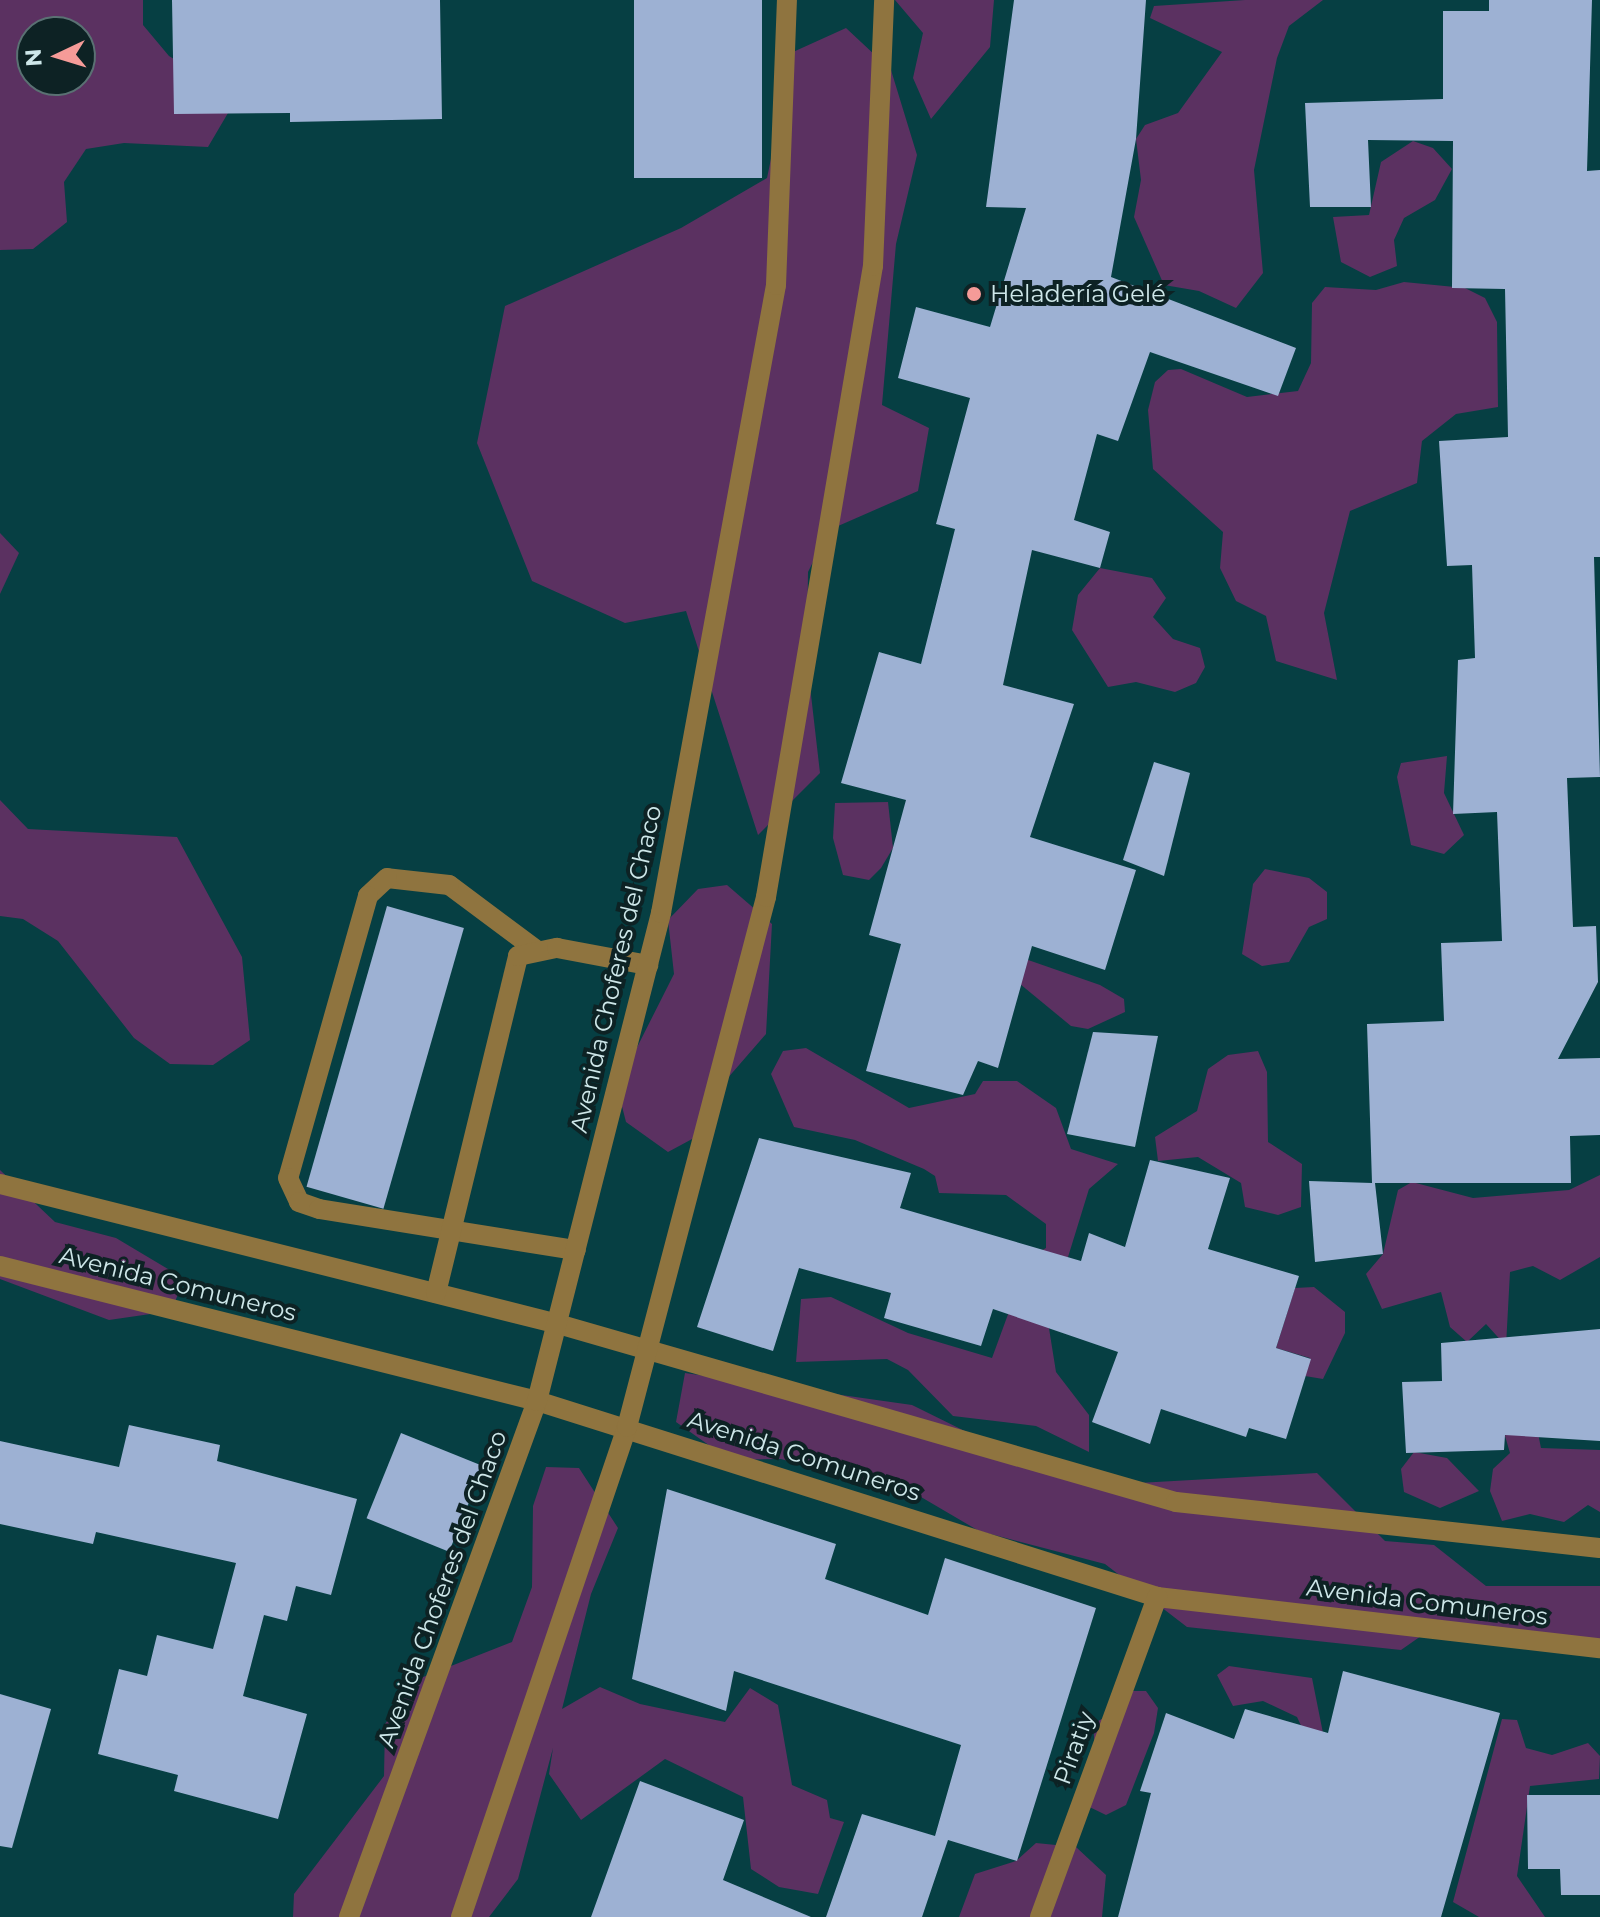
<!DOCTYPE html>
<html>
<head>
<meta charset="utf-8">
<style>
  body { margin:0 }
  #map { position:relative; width:1600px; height:1917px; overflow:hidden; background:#063f43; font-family:Montserrat,sans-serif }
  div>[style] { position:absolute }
  .green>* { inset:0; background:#5b3161 }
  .building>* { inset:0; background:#9db1d3; transform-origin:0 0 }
  .minor>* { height:20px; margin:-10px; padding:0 10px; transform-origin:10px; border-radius:10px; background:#8f743f }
  .dots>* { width:22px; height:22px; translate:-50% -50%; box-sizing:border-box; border:4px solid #0d2224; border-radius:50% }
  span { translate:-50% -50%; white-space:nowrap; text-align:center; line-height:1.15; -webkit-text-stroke:8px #0d2224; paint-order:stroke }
  .poi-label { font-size:24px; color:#cee7e9 }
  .left { translate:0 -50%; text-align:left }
  .street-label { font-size:24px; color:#cee7e9 }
  .north { position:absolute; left:16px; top:16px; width:80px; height:80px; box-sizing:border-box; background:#0d2224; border:2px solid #5a7173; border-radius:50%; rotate:266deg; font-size:22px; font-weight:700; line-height:32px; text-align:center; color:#cee7e9 }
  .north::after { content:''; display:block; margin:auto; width:28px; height:36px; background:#f59b98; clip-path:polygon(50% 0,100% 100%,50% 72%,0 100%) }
</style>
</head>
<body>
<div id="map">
  <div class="green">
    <i style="clip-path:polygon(evenodd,0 0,143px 0,143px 25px,169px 56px,205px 78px,228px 113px,208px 147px,124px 143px,86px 149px,64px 182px,67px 222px,33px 249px,0 250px,0 0,32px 32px,80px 32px,80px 80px,32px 80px,32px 32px)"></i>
    <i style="clip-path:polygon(895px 0,994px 0,990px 47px,931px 119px,913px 78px,923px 33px)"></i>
    <i style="clip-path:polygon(1245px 0,1323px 0,1289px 26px,1277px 58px,1254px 170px,1263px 273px,1236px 308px,1199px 291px,1164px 285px,1134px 217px,1141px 180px,1136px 139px,1145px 125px,1178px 113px,1222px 52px,1150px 18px,1154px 6px)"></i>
    <i style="clip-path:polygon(846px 28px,891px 70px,917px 155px,896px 244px,882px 405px,929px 428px,918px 491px,829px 530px,808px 572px,807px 660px,820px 773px,758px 835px,686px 611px,625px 623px,532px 581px,477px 443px,505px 306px,681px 228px,767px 178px,793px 52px)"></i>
    <i style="clip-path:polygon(1413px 141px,1433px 148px,1452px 169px,1435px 200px,1404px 218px,1394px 240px,1397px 266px,1370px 277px,1341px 262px,1333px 217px,1369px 215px,1381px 162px)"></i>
    <i style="clip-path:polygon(1404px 282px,1465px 288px,1485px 298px,1497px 322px,1498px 407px,1456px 414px,1422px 441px,1417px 483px,1350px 511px,1324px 613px,1337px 680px,1276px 661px,1266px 616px,1236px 601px,1220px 568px,1223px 532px,1153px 469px,1148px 410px,1155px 382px,1168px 370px,1181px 369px,1247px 397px,1298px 391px,1311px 363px,1312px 303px,1325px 287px,1376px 290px)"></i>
    <i style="clip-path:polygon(0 533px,19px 553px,0 594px)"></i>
    <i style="clip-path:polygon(1100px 568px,1152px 578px,1166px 598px,1153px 617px,1173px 639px,1200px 648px,1205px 667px,1196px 683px,1175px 692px,1136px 682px,1108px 687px,1072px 630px,1078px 595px)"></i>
    <i style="clip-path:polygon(1447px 756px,1444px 793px,1464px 835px,1444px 854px,1411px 845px,1397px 777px,1401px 763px)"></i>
    <i style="clip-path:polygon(0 800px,28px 829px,177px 837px,242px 957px,250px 1040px,213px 1065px,170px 1064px,134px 1038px,58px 941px,23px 919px,0 916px)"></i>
    <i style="clip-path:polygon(888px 802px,893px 848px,881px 868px,869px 880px,843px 875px,833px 838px,835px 803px)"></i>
    <i style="clip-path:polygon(1265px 869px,1309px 878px,1327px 892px,1327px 919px,1309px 927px,1289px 962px,1262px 966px,1242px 954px,1253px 884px)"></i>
    <i style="clip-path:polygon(727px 885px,772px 924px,766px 1034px,713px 1095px,707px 1131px,668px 1152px,626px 1122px,617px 1087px,674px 974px,668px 920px,698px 889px)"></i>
    <i style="clip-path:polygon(1014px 955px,1100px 985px,1124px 999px,1125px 1012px,1088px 1029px,1071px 1026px,1020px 984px)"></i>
    <i style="clip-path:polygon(806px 1048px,909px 1108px,975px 1094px,983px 1081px,1017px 1081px,1056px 1108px,1071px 1149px,1118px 1164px,1089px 1189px,1048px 1322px,1056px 1372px,1089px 1415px,1089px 1452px,1036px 1426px,953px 1416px,908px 1370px,887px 1359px,796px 1362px,801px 1299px,831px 1297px,908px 1333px,992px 1358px,1029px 1257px,1046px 1248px,1046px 1224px,1006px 1195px,939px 1193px,935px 1176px,924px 1169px,855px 1140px,794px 1127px,771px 1074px,783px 1051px)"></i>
    <i style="clip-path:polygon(1258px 1051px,1267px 1072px,1268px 1142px,1302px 1164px,1301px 1207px,1278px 1215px,1245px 1207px,1241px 1183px,1198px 1157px,1158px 1161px,1155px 1137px,1197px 1111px,1208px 1069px,1228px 1055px)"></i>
    <i style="clip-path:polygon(0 1170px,55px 1222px,116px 1238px,173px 1272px,179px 1292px,171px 1311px,109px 1320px,0 1279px)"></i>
    <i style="clip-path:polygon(1600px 1175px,1600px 1257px,1560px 1280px,1533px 1266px,1510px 1272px,1506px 1346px,1486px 1324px,1467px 1342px,1450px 1327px,1441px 1292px,1382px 1309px,1366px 1274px,1383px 1254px,1398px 1190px,1412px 1182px,1473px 1198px,1569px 1190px)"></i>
    <i style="clip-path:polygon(1314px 1287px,1345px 1312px,1345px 1333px,1323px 1379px,1305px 1376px,1310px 1358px,1276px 1348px,1295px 1288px)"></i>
    <i style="clip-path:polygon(685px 1373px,912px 1405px,1050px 1473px,1138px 1483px,1317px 1473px,1385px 1541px,1434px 1545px,1486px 1586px,1600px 1586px,1600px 1648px,1431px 1629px,1401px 1650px,1187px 1627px,1105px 1564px,979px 1531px,921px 1497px,781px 1459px,730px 1460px,676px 1422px)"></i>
    <i style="clip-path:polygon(1513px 1413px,1534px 1414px,1541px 1448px,1600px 1450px,1600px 1512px,1588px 1505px,1564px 1522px,1530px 1514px,1502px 1521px,1490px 1491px,1493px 1469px,1510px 1453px,1505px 1436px)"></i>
    <i style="clip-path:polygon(1414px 1452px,1447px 1458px,1479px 1491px,1440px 1508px,1404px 1492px,1401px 1469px)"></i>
    <i style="clip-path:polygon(546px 1467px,579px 1468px,618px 1528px,591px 1594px,562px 1709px,600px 1687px,640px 1704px,725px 1722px,750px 1688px,778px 1705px,792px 1785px,827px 1800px,830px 1818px,844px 1822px,818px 1894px,779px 1887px,751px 1869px,743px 1797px,665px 1759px,581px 1820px,549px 1774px,553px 1748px,518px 1879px,489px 1917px,293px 1917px,294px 1894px,384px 1776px,385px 1724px,418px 1679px,512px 1642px,532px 1587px,533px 1506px)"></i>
    <i style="clip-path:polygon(1229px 1666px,1312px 1678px,1323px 1733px,1310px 1745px,1297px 1717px,1263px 1701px,1233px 1706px,1217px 1675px)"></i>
    <i style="clip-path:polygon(1127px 1691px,1146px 1691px,1158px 1708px,1154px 1733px,1126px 1805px,1106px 1815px,1077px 1801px,1096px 1763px,1093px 1724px,1114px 1712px)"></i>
    <i style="clip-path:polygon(1502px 1719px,1517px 1720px,1526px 1748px,1552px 1755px,1588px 1743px,1600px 1756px,1599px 1779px,1530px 1786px,1517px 1876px,1545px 1917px,1479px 1917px,1453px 1902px)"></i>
    <i style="clip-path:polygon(1036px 1843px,1076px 1847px,1106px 1875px,1102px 1917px,959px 1917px,975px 1874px,1016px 1861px)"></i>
  </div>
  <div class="building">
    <i style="clip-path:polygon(172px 0,440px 0,442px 119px,290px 122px,290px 113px,174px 114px)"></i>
    <i style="left:634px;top:0;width:128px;height:178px"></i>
    <i style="clip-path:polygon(1014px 0,1146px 0,1136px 139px,1111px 277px,1296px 348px,1278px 396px,1150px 352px,1118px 441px,1097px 434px,1074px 520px,1110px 532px,1100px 568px,1032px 550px,1003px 685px,1074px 704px,1030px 837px,1136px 870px,1105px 970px,1032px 946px,998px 1068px,978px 1061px,963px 1095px,866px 1071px,901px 944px,869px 935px,906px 800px,841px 783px,879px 652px,921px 664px,955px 529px,936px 524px,970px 398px,898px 378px,916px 307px,990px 327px,1026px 208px,986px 207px)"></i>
    <i style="clip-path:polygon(1489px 0,1592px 0,1587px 171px,1600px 170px,1600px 557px,1594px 557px,1600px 777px,1567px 778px,1573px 927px,1596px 926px,1598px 982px,1558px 1059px,1600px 1058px,1600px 1135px,1570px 1136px,1571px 1183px,1375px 1183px,1383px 1254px,1315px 1262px,1309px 1181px,1372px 1183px,1367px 1024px,1444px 1021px,1441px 943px,1502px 941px,1497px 812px,1453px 814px,1458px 660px,1475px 658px,1472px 565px,1447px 566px,1439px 441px,1508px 437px,1505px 289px,1452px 288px,1453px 141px,1368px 140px,1371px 207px,1310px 207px,1305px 103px,1443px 99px,1443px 11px,1489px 11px)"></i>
    <i style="clip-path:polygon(1154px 762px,1190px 773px,1164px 876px,1123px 860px)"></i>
    <i style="left:387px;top:906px;width:80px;height:292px;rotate:16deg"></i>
    <i style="clip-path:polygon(1093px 1032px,1158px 1036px,1135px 1147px,1067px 1134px)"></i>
    <i style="clip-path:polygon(759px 1138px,911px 1173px,900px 1208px,1081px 1261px,1089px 1233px,1125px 1247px,1150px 1160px,1230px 1178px,1208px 1249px,1299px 1276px,1276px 1348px,1311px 1359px,1286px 1439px,1249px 1428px,1246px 1437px,1161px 1409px,1150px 1444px,1092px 1422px,1118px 1352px,993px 1309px,981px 1346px,884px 1318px,891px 1293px,799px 1268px,773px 1351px,697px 1327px)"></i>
    <i style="clip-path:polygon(1600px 1329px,1600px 1441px,1505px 1435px,1504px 1450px,1406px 1453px,1402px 1382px,1442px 1381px,1441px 1343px)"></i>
    <i style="clip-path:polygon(129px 1425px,220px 1445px,217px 1461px,357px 1499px,331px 1595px,296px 1586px,287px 1621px,264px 1615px,243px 1696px,307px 1714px,278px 1819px,174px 1791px,178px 1775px,98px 1754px,119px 1669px,147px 1676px,157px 1635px,213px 1649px,236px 1563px,96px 1532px,93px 1544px,0 1524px,0 1441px,119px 1467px)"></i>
    <i style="left:401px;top:1433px;width:89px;height:92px;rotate:22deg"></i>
    <i style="clip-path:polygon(667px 1489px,836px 1544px,825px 1579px,928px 1615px,945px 1558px,1096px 1608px,1017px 1861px,948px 1840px,922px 1917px,826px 1917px,862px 1814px,935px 1836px,961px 1745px,734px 1671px,726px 1711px,632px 1679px)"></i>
    <i style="clip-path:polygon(1343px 1671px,1500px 1713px,1441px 1917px,1118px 1917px,1151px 1793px,1140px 1791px,1166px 1713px,1234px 1739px,1245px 1709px,1328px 1733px)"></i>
    <i style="clip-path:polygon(0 1694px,51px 1709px,12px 1848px,0 1846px)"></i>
    <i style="clip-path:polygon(640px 1781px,744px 1820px,723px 1880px,811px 1917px,591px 1917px)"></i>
    <i style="clip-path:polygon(1527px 1795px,1600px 1795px,1600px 1895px,1561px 1895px,1560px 1869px,1528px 1869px)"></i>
  </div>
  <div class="minor">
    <i style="left:535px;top:949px;width:107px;rotate:-143.3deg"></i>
    <i style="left:449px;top:885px;width:62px;rotate:-173.6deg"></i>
    <i style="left:387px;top:878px;width:26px;rotate:137deg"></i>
    <i style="left:368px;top:896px;width:293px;rotate:105.8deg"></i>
    <i style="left:288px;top:1178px;width:26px;rotate:65deg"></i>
    <i style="left:299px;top:1202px;width:21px;rotate:19deg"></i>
    <i style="left:319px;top:1209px;width:260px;rotate:9.1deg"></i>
    <i style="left:0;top:1184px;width:575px;rotate:14.08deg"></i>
    <i style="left:558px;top:1324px;width:643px;rotate:16.07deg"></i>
    <i style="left:1176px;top:1502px;width:426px;rotate:6.2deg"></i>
    <i style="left:0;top:1266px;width:554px;rotate:14.11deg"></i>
    <i style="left:537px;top:1401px;width:650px;rotate:17.54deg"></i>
    <i style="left:1157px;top:1597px;width:446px;rotate:6.6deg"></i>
    <i style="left:436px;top:1293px;width:347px;rotate:-76.3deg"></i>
    <i style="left:518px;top:956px;width:40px;rotate:-12deg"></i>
    <i style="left:557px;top:948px;width:93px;rotate:10.6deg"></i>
    <i style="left:349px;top:1917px;width:549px;rotate:-69.98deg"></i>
    <i style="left:537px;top:1401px;width:504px;rotate:-75.74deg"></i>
    <i style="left:661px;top:913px;width:638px;rotate:-79.62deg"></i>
    <i style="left:776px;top:285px;width:285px;rotate:-87.8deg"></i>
    <i style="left:461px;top:1917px;width:517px;rotate:-71.28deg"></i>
    <i style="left:627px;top:1427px;width:548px;rotate:-75.3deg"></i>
    <i style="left:766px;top:897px;width:640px;rotate:-80.38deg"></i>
    <i style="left:873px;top:266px;width:266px;rotate:-87.6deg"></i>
    <i style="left:1040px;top:1917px;width:341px;rotate:-69.9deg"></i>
  </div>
  <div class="dots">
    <i style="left:974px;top:294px;background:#f59b98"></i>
  </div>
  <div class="poi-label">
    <span class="left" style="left:990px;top:294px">Heladería Gelé</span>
  </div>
  <div class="street-label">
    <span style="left:616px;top:969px;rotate:-77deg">Avenida Choferes del Chaco</span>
    <span style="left:178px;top:1284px;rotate:14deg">Avenida Comuneros</span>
    <span style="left:804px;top:1456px;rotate:18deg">Avenida Comuneros</span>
    <span style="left:442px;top:1589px;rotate:-70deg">Avenida Choferes del Chaco</span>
    <span style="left:1427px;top:1602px;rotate:7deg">Avenida Comuneros</span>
    <span style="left:1074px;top:1748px;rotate:-70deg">Piratiy</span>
  </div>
  <div class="north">N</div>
</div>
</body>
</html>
